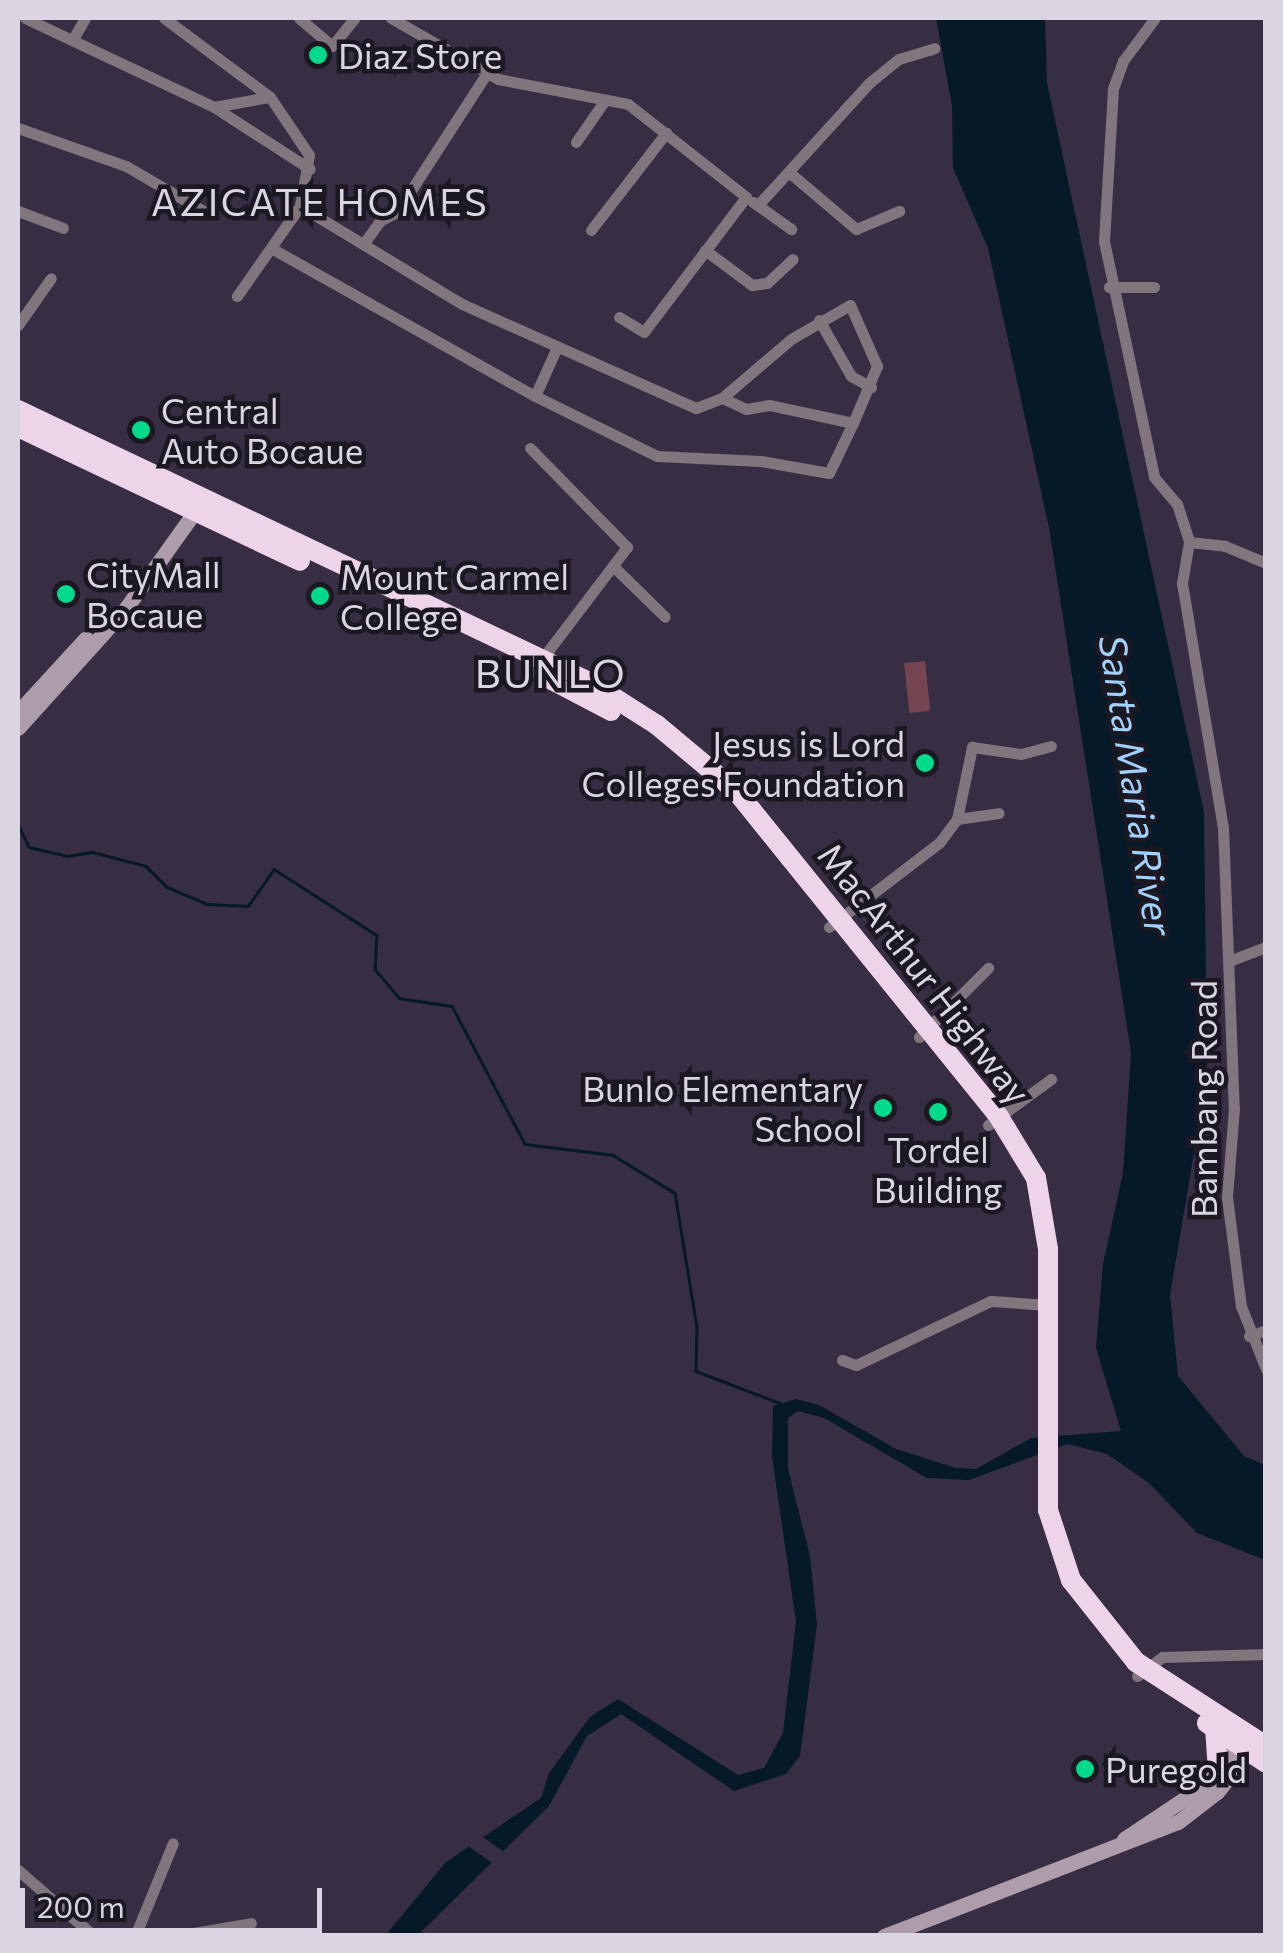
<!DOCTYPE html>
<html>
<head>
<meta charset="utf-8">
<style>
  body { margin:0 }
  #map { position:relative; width:1283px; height:1953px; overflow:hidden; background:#372e43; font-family:Commissioner,sans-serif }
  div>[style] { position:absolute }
  .green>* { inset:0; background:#754552; transform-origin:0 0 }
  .water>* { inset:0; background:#061929 }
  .pier>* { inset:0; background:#372e43 }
  .stream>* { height:2.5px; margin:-1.25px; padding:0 1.25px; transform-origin:1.25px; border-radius:1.25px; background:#061929 }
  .street>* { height:11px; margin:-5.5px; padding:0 5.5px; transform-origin:5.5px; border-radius:5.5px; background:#81767e }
  .secondary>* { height:15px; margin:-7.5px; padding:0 7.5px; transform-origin:7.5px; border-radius:7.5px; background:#ad9ca9 }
  .highway>* { height:20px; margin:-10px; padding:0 10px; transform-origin:10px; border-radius:10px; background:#eed4e8 }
  .dots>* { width:28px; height:28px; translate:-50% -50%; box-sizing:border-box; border:5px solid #1c1822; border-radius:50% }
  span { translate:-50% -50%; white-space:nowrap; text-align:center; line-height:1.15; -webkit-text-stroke:9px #1c1822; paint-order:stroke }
  .poi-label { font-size:35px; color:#dbd5e3 }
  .left { translate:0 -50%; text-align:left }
  .right { translate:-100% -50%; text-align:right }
  .street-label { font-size:35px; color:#dbd5e3 }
  .neighbourhood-label { font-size:38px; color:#dbd5e3; letter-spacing:2.5px }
  .water-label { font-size:38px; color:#a1d2fd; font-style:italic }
  .quarter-label { font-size:40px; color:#dbd5e3; letter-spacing:2.5px }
  .frame { position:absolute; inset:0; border:20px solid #dbd5e3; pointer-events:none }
  .scale { position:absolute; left:20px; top:1888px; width:302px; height:45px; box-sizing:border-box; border:5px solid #dbd5e3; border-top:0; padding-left:12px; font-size:30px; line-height:35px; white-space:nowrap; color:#dbd5e3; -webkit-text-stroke:8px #1c1822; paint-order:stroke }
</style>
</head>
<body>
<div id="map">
  <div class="green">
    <i style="left:925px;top:661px;width:50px;height:21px;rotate:84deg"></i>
  </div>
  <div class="water">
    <i style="clip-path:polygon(936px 18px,1045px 18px,1047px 83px,1204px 812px,1207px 1076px,1170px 1295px,1178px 1376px,1244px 1456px,1265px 1465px,1265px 1560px,1197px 1533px,1149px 1483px,1107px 1454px,1067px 1444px,969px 1480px,927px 1478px,824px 1418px,798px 1411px,788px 1418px,788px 1469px,810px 1556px,817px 1625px,800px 1756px,786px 1774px,734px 1791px,621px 1714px,587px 1736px,549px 1806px,418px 1935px,385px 1936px,446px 1862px,541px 1798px,549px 1773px,590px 1717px,618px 1699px,738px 1775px,764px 1768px,783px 1733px,796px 1622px,772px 1456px,773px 1406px,796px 1399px,819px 1405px,896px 1449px,956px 1468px,976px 1469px,1031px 1438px,1121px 1431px,1096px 1348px,1103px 1264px,1123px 1173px,1131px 1053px,1049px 528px,988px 248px,953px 168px,952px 106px)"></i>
  </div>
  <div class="pier">
    <i style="clip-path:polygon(477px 1833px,504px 1852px,492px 1863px,464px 1843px)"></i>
  </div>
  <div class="stream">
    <i style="left:18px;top:824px;width:25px;rotate:64deg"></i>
    <i style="left:29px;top:847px;width:39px;rotate:13deg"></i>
    <i style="left:67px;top:856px;width:26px;rotate:-9deg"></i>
    <i style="left:93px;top:852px;width:55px;rotate:14.8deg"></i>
    <i style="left:146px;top:866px;width:30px;rotate:45deg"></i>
    <i style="left:167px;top:887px;width:43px;rotate:23deg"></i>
    <i style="left:207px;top:904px;width:41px;rotate:2.8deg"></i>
    <i style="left:248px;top:906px;width:45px;rotate:-54.9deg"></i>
    <i style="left:274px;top:869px;width:122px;rotate:32.7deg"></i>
    <i style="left:377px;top:935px;width:34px;rotate:93deg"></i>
    <i style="left:375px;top:969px;width:38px;rotate:50deg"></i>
    <i style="left:399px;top:998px;width:54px;rotate:8.6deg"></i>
    <i style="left:452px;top:1006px;width:156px;rotate:62.1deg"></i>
    <i style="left:525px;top:1144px;width:89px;rotate:7.1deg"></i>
    <i style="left:613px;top:1155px;width:73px;rotate:31.5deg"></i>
    <i style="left:675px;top:1193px;width:136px;rotate:80.7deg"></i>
    <i style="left:697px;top:1327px;width:44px;rotate:91.3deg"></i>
    <i style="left:696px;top:1371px;width:90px;rotate:20.9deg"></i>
  </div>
  <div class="street">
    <i style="left:25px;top:18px;width:209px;rotate:25.2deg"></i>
    <i style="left:214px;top:107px;width:114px;rotate:32.9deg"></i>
    <i style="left:164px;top:18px;width:132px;rotate:36.7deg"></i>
    <i style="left:270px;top:97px;width:70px;rotate:56.1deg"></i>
    <i style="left:309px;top:155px;width:52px;rotate:100deg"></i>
    <i style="left:300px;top:206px;width:110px;rotate:125deg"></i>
    <i style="left:299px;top:18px;width:43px;rotate:40.3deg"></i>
    <i style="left:332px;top:46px;width:36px;rotate:-51deg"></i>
    <i style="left:391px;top:18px;width:123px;rotate:29.7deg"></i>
    <i style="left:498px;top:79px;width:132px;rotate:10.9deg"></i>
    <i style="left:628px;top:104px;width:150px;rotate:38.2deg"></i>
    <i style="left:746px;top:197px;width:169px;rotate:127.1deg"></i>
    <i style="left:644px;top:332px;width:29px;rotate:-149deg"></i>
    <i style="left:1155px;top:18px;width:54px;rotate:126.7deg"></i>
    <i style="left:1123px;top:61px;width:30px;rotate:110deg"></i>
    <i style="left:1113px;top:89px;width:152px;rotate:93.4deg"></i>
    <i style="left:1104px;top:241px;width:241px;rotate:78deg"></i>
    <i style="left:1154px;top:477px;width:35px;rotate:50deg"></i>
    <i style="left:1177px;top:504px;width:40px;rotate:72deg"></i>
    <i style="left:1189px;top:542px;width:42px;rotate:99.7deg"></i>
    <i style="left:1182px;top:583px;width:247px;rotate:80.5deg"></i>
    <i style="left:1223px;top:827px;width:281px;rotate:87.8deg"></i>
    <i style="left:1234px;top:1108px;width:89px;rotate:94.5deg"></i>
    <i style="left:1227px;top:1197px;width:110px;rotate:82.7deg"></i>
    <i style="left:1241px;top:1306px;width:68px;rotate:68.4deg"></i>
    <i style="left:73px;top:39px;width:24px;rotate:-60deg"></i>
    <i style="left:214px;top:107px;width:55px;rotate:-10.5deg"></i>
    <i style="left:18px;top:128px;width:114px;rotate:19.4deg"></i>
    <i style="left:126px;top:166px;width:94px;rotate:30.1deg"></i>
    <i style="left:576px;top:142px;width:51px;rotate:-55.4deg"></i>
    <i style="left:790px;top:173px;width:87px;rotate:40.3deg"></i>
    <i style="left:856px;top:229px;width:47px;rotate:-22.7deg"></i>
    <i style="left:753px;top:202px;width:47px;rotate:35.4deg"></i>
    <i style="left:758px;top:205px;width:165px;rotate:-47.7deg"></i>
    <i style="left:869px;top:83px;width:38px;rotate:-39deg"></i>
    <i style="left:899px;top:59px;width:37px;rotate:-17deg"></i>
    <i style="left:300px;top:206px;width:189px;rotate:31.2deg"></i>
    <i style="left:462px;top:304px;width:256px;rotate:24deg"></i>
    <i style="left:696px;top:408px;width:28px;rotate:-21deg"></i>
    <i style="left:722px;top:398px;width:91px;rotate:-40.5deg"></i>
    <i style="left:791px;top:339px;width:68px;rotate:-30deg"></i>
    <i style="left:850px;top:305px;width:67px;rotate:66.1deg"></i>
    <i style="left:877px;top:366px;width:62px;rotate:112.8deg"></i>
    <i style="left:18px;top:211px;width:48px;rotate:20.7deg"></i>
    <i style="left:591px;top:230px;width:123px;rotate:-52.3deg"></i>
    <i style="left:364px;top:243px;width:29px;rotate:-54deg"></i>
    <i style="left:381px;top:220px;width:18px;rotate:-27deg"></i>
    <i style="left:397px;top:212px;width:166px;rotate:-57.1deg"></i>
    <i style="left:271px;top:248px;width:303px;rotate:29.3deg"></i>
    <i style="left:535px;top:396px;width:136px;rotate:26.2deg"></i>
    <i style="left:657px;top:456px;width:104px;rotate:2.8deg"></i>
    <i style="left:761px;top:461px;width:69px;rotate:10deg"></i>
    <i style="left:829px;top:473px;width:55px;rotate:-64.4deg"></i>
    <i style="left:853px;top:423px;width:86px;rotate:-167.9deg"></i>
    <i style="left:769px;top:405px;width:23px;rotate:170deg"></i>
    <i style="left:746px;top:409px;width:26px;rotate:-155deg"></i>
    <i style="left:705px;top:250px;width:59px;rotate:36.7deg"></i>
    <i style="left:752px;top:285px;width:15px;rotate:-8deg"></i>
    <i style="left:767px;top:283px;width:35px;rotate:-43deg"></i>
    <i style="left:1109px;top:287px;width:45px"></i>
    <i style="left:819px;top:320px;width:64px;rotate:60.3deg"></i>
    <i style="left:851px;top:376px;width:23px;rotate:29deg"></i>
    <i style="left:18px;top:325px;width:57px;rotate:-54.9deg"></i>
    <i style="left:535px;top:396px;width:54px;rotate:-65.8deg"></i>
    <i style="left:530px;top:448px;width:139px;rotate:45.6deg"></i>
    <i style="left:627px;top:547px;width:156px;rotate:127.2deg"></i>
    <i style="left:1189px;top:542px;width:36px;rotate:6deg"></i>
    <i style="left:1225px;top:546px;width:44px;rotate:22.5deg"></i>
    <i style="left:614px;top:567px;width:71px;rotate:44.4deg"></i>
    <i style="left:957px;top:819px;width:74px;rotate:-78.2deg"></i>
    <i style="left:972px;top:747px;width:49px;rotate:8.1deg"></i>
    <i style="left:1021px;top:754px;width:31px;rotate:-15deg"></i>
    <i style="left:829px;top:927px;width:138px;rotate:-37.4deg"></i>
    <i style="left:939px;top:843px;width:30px;rotate:-53deg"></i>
    <i style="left:957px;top:819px;width:42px;rotate:-8.1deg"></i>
    <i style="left:1229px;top:961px;width:40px;rotate:-21deg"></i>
    <i style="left:919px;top:1037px;width:98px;rotate:-45deg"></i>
    <i style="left:988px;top:1125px;width:78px;rotate:-36.1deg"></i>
    <i style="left:1249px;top:1336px;width:18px;rotate:-19deg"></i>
    <i style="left:842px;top:1360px;width:15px;rotate:20deg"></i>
    <i style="left:856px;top:1365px;width:149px;rotate:-25.4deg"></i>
    <i style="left:991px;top:1301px;width:57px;rotate:4deg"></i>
    <i style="left:1137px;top:1676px;width:31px;rotate:-37deg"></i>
    <i style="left:1162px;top:1657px;width:104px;rotate:-1.7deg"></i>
    <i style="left:18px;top:1870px;width:101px;rotate:41deg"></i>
    <i style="left:135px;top:1936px;width:100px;rotate:-67.8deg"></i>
    <i style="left:176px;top:1936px;width:76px;rotate:-9.8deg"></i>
  </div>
  <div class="secondary">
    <i style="left:18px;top:712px;width:100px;rotate:-47.4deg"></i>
    <i style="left:18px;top:728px;width:161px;rotate:-48deg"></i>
    <i style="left:126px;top:608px;width:129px;rotate:-54.5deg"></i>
    <i style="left:1124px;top:1839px;width:101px;rotate:-33.7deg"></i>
    <i style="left:1208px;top:1783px;width:56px;rotate:-52.3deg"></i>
    <i style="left:884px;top:1936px;width:315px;rotate:-21.2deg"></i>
    <i style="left:1178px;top:1822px;width:49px;rotate:-37.6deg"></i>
    <i style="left:1217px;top:1792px;width:61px;rotate:-51.6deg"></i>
  </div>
  <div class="highway">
    <i style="left:18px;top:410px;width:635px;rotate:25.47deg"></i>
    <i style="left:591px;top:683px;width:78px;rotate:32.5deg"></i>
    <i style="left:657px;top:725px;width:104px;rotate:39.9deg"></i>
    <i style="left:737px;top:792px;width:417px;rotate:51.1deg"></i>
    <i style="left:999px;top:1117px;width:71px;rotate:58.8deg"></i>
    <i style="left:1036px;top:1178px;width:72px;rotate:80.4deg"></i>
    <i style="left:1048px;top:1249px;width:261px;rotate:90deg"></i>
    <i style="left:1048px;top:1510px;width:74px;rotate:71.8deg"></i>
    <i style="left:1071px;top:1580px;width:105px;rotate:51.6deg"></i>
    <i style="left:1136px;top:1662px;width:155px;rotate:32.9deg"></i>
    <i style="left:18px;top:427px;width:312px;rotate:25.4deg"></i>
    <i style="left:548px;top:678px;width:71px;rotate:27.6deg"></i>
    <i style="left:1207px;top:1723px;width:71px;rotate:34.1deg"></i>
    <i style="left:1215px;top:1728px;width:43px;rotate:86deg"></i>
  </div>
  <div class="dots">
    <i style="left:318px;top:55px;background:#01d98b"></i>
    <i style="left:141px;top:430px;background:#01d98b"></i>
    <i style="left:66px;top:594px;background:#01d98b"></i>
    <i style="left:320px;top:596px;background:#01d98b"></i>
    <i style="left:925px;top:763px;background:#01d98b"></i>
    <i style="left:883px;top:1108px;background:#01d98b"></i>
    <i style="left:938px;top:1112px;background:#01d98b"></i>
    <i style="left:1085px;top:1769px;background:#01d98b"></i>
  </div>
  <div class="poi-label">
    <span class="left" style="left:338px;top:55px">Diaz Store</span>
    <span class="left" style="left:161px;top:430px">Central<br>Auto Bocaue</span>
    <span class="left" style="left:86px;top:594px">CityMall<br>Bocaue</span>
    <span class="left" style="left:340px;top:596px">Mount Carmel<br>College</span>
    <span class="right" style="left:905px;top:763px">Jesus is Lord<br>Colleges Foundation</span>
    <span class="right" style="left:863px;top:1108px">Bunlo Elementary<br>School</span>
    <span style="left:938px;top:1169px">Tordel<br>Building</span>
    <span class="left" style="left:1105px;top:1769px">Puregold</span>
  </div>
  <div class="street-label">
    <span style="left:925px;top:973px;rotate:52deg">MacArthur Highway</span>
    <span style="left:1203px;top:1099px;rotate:-90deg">Bambang Road</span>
  </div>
  <div class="neighbourhood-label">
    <span style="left:320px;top:201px">AZICATE HOMES</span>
  </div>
  <div class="water-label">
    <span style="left:1137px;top:785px;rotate:81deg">Santa Maria River</span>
  </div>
  <div class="quarter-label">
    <span style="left:551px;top:672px">BUNLO</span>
  </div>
  <div class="frame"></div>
  <div class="scale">200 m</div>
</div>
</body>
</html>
